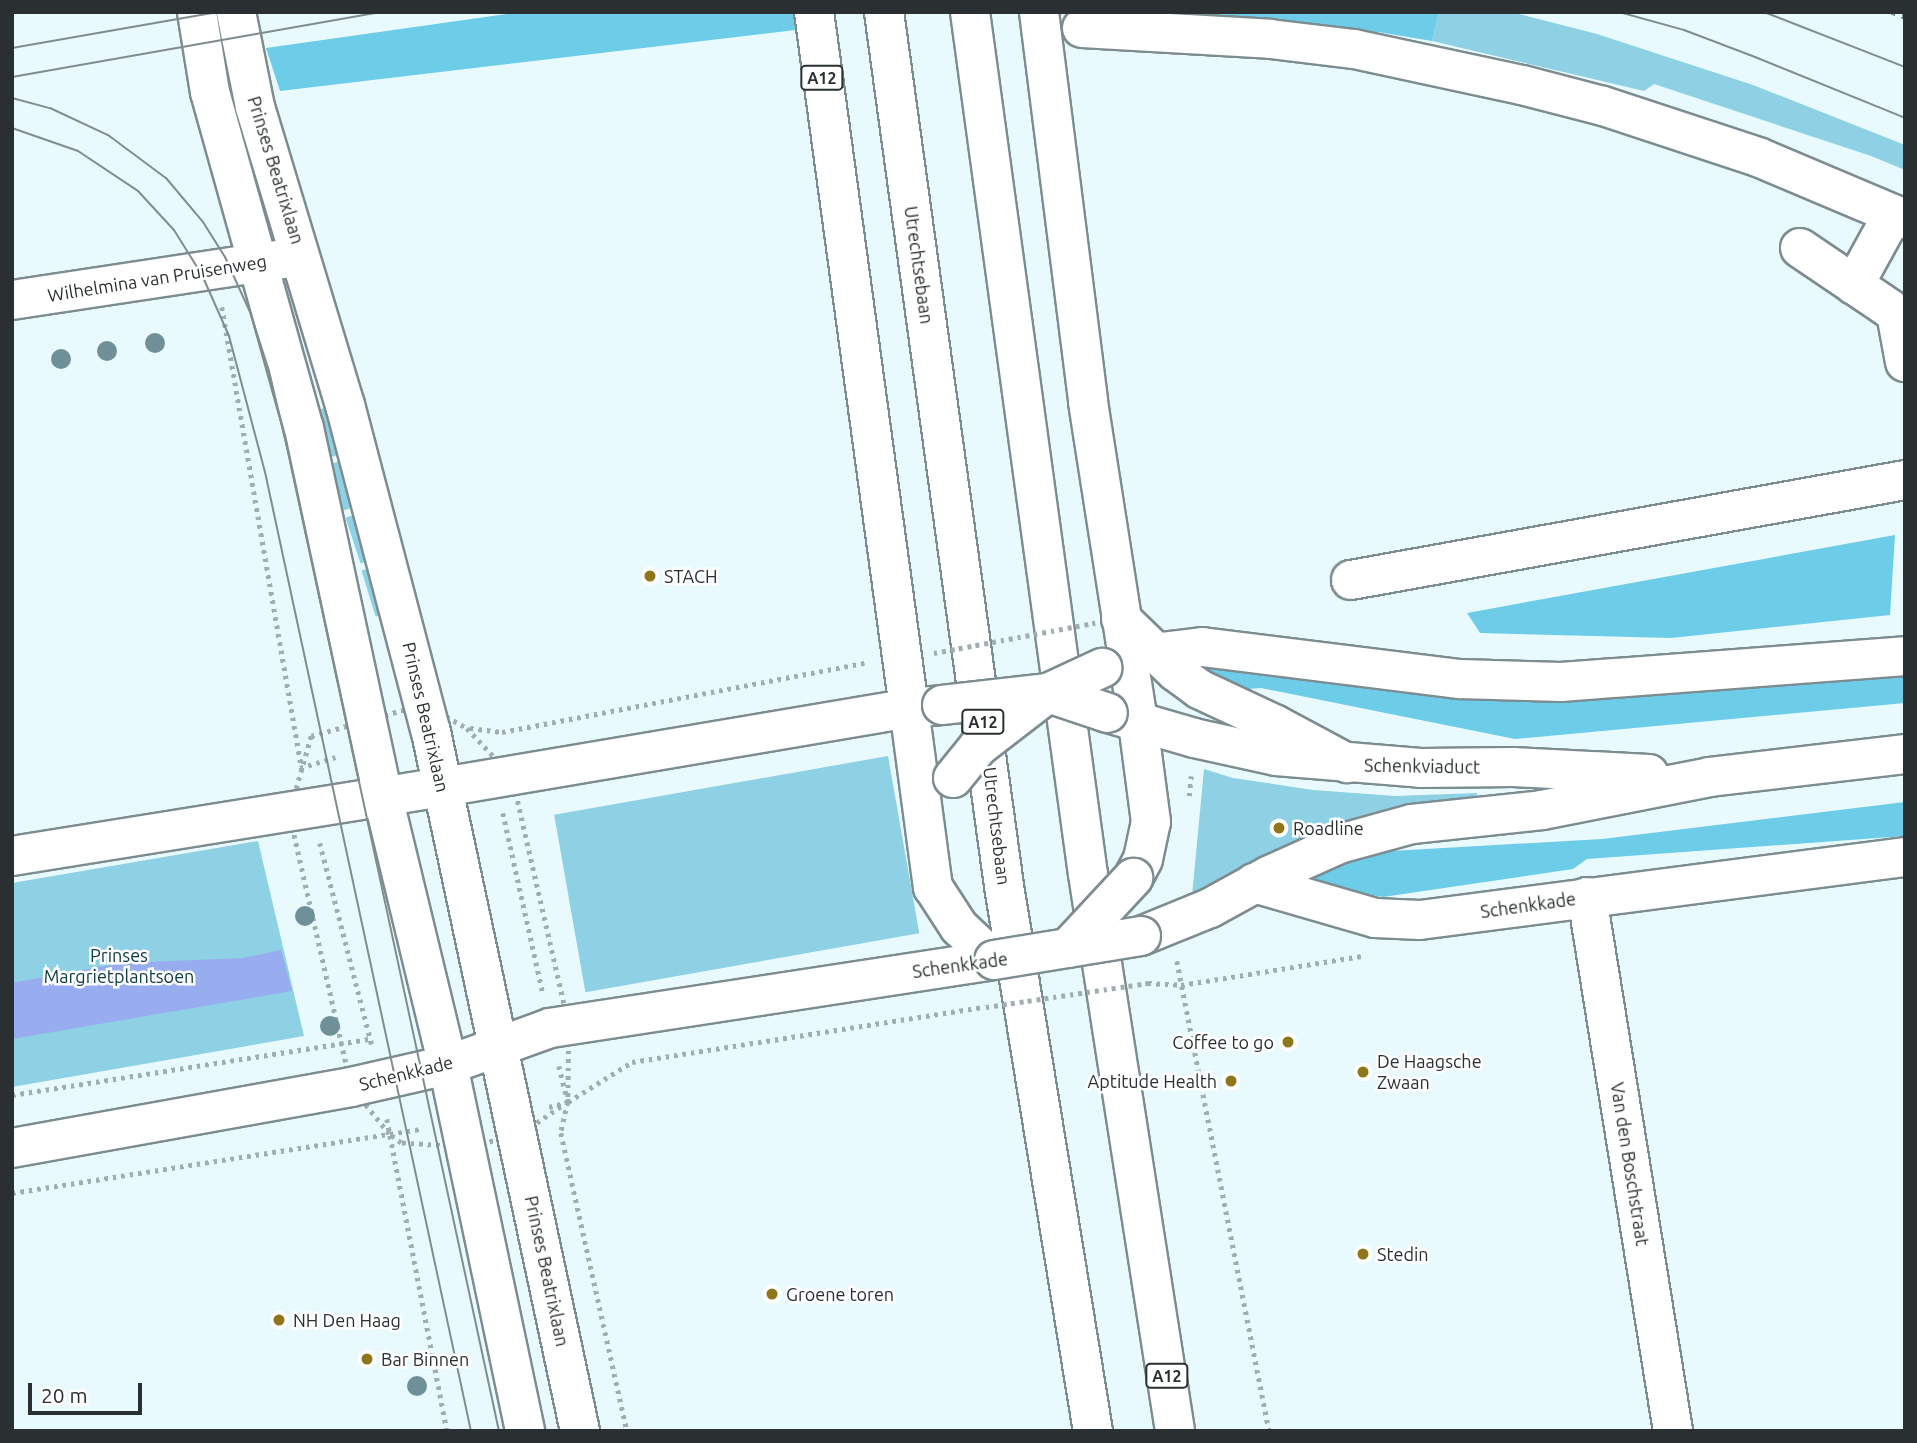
<!DOCTYPE html>
<html>
<head>
<meta charset="utf-8">
<style>
  body { margin:0 }
  #map { position:relative; width:1917px; height:1443px; overflow:hidden; background:#e9faff; font-family:Ubuntu,sans-serif }
  div>[style] { position:absolute }
  .green>* { inset:0; background:#8ed0e4; transform-origin:0 0 }
  .forest>* { inset:0; background:#6dcde9 }
  .water>* { inset:0; background:#97adef }
  .path>* { height:4.5px; margin-top:-2.25px; transform-origin:0; background:repeating-linear-gradient(90deg,#a1aeb1 0 3.5px,transparent 0 8.5px) }
  .roads { filter:drop-shadow(2px 0 #7d8c91) drop-shadow(-2px 0 #7d8c91) drop-shadow(0 2px #7d8c91) drop-shadow(0 -2px #7d8c91) }
  .minor>* { height:38px; margin:-19px; padding:0 19px; transform-origin:19px; border-radius:19px; background:#fff }
  .major>* { height:38px; margin:-19px; padding:0 19px; transform-origin:19px; border-radius:19px; background:#fff }
  .highway>* { height:38px; margin:-19px; padding:0 19px; transform-origin:19px; border-radius:19px; background:#fff }
  .tram>* { height:2px; margin:-1px; padding:0 1px; transform-origin:1px; border-radius:1px; background:#818c8f }
  .rail>* { height:5px; margin-top:-2.5px; transform-origin:0; background:repeating-linear-gradient(90deg,#818c8f 0 3.5px,transparent 0 10.5px) }
  .path-bridge>* { height:4.5px; margin-top:-2.25px; transform-origin:0; background:repeating-linear-gradient(90deg,#a1aeb1 0 3.5px,transparent 0 8.5px) }
  .bridges { filter:drop-shadow(2px 0 #7d8c91) drop-shadow(-2px 0 #7d8c91) drop-shadow(0 2px #7d8c91) drop-shadow(0 -2px #7d8c91) }
  .minor-bridge>* { height:38px; margin:-19px; padding:0 19px; transform-origin:19px; border-radius:19px; background:#fff }
  .major-bridge>* { height:38px; margin:-19px; padding:0 19px; transform-origin:19px; border-radius:19px; background:#fff }
  .trees>* { width:20px; height:20px; margin:-10px; border-radius:50%; background:#6f9099 }
  .dots>* { width:19px; height:19px; translate:-50% -50%; box-sizing:border-box; border:4px solid #fff; border-radius:50% }
  span { translate:-50% -50%; white-space:nowrap; text-align:center; line-height:1.15; -webkit-text-stroke:5px #fff; paint-order:stroke }
  .shield-label span { padding:2px 5px; background:#fff; border:2px solid; border-radius:5px; -webkit-text-stroke-width:0 }
  .shield-label { font-size:16px; color:#2a3032; font-weight:700 }
  .street-label { font-size:18px; color:#2a3032 }
  .poi-label { font-size:18px; color:#2a3032 }
  .left { translate:0 -50%; text-align:left }
  .right { translate:-100% -50%; text-align:right }
  .park-label { font-size:18px; color:#0c3a45 }
  .frame { position:absolute; inset:0; border:14px solid #2a3032; pointer-events:none }
  .scale { position:absolute; left:28px; top:1383px; width:114px; height:32px; box-sizing:border-box; border:4px solid #2a3032; border-top:0; padding-left:9px; font-size:21px; line-height:24px; white-space:nowrap; color:#2a3032; -webkit-text-stroke:5px #fff; paint-order:stroke }
</style>
</head>
<body>
<div id="map">
  <div class="green">
    <i style="clip-path:polygon(1439px 12px,1511px 12px,1597px 34px,1753px 85px,1905px 145px,1905px 170px,1871px 156px,1654px 84px,1644px 91px,1432px 41px)"></i>
    <i style="left:325px;top:408px;width:49px;height:13px;rotate:75deg"></i>
    <i style="left:340px;top:461px;width:48px;height:13px;rotate:72deg"></i>
    <i style="left:357px;top:514px;width:48px;height:12px;rotate:72deg"></i>
    <i style="left:373px;top:567px;width:48px;height:12px;rotate:73deg"></i>
    <i style="left:888px;top:756px;width:180px;height:339px;rotate:80deg"></i>
    <i style="clip-path:polygon(1204px 769px,1233px 778px,1313px 790px,1395px 796px,1477px 793px,1478px 803px,1192px 896px)"></i>
    <i style="clip-path:polygon(258px 841px,304px 1036px,12px 1087px,12px 883px)"></i>
  </div>
  <div class="forest">
    <i style="clip-path:polygon(520px 12px,810px 12px,812px 28px,280px 91px,266px 48px)"></i>
    <i style="clip-path:polygon(1068px 12px,1439px 12px,1432px 41px,1378px 32px,1366px 39px,1069px 16px)"></i>
    <i style="clip-path:polygon(1895px 535px,1890px 615px,1671px 638px,1480px 633px,1467px 613px)"></i>
    <i style="clip-path:polygon(1905px 667px,1905px 703px,1515px 739px,1261px 688px,1223px 691px,1206px 681px,1208px 668px,1458px 697px)"></i>
    <i style="clip-path:polygon(1905px 802px,1905px 836px,1587px 859px,1573px 869px,1383px 897px,1313px 884px,1314px 869px,1356px 853px,1602px 839px)"></i>
  </div>
  <div class="water">
    <i style="clip-path:polygon(281px 950px,292px 991px,12px 1039px,12px 983px,122px 963px,243px 958px)"></i>
  </div>
  <div class="path">
    <i style="left:222px;top:307px;width:470px;rotate:80.2deg"></i>
    <i style="left:424px;top:704px;width:49px;rotate:29.2deg"></i>
    <i style="left:467px;top:728px;width:66px;rotate:46.8deg"></i>
    <i style="left:512px;top:776px;width:255px;rotate:77.1deg"></i>
    <i style="left:569px;top:1025px;width:77px;rotate:90.7deg"></i>
    <i style="left:568px;top:1102px;width:60px;rotate:145.8deg"></i>
    <i style="left:518px;top:1136px;width:54px;rotate:168.3deg"></i>
    <i style="left:465px;top:1147px;width:64px;rotate:-176.4deg"></i>
    <i style="left:401px;top:1143px;width:15px;rotate:-143deg"></i>
    <i style="left:389px;top:1134px;width:60px;rotate:-129deg"></i>
    <i style="left:351px;top:1087px;width:281px;rotate:-102.8deg"></i>
    <i style="left:289px;top:813px;width:80px;rotate:-74.1deg"></i>
    <i style="left:311px;top:736px;width:117px;rotate:-15.8deg"></i>
    <i style="left:470px;top:728px;width:32px;rotate:7deg"></i>
    <i style="left:502px;top:732px;width:369px;rotate:-10.8deg"></i>
    <i style="left:300px;top:768px;width:37px;rotate:-17deg"></i>
    <i style="left:1189px;top:796px;width:20px;rotate:-84deg"></i>
    <i style="left:503px;top:813px;width:184px;rotate:77.5deg"></i>
    <i style="left:320px;top:843px;width:209px;rotate:75.6deg"></i>
    <i style="left:1177px;top:961px;width:479px;rotate:78.9deg"></i>
    <i style="left:1148px;top:983px;width:33px;rotate:3deg"></i>
    <i style="left:1181px;top:985px;width:183px;rotate:-9.1deg"></i>
    <i style="left:559px;top:1066px;width:37px;rotate:76deg"></i>
    <i style="left:568px;top:1102px;width:32px;rotate:103deg"></i>
    <i style="left:561px;top:1133px;width:305px;rotate:77.5deg"></i>
    <i style="left:12px;top:1095px;width:363px;rotate:-8.9deg"></i>
    <i style="left:549px;top:1107px;width:20px;rotate:-15deg"></i>
    <i style="left:568px;top:1102px;width:75px;rotate:-32deg"></i>
    <i style="left:632px;top:1062px;width:357px;rotate:-8.9deg"></i>
    <i style="left:387px;top:1119px;width:318px;rotate:79.1deg"></i>
    <i style="left:12px;top:1193px;width:416px;rotate:-8.9deg"></i>
  </div>
  <div class="roads">
    <div class="minor">
      <i style="left:197px;top:12px;width:81px;rotate:80.8deg"></i>
      <i style="left:210px;top:92px;width:349px;rotate:74.4deg"></i>
      <i style="left:304px;top:428px;width:377px;rotate:77.9deg"></i>
      <i style="left:383px;top:797px;width:276px;rotate:76.4deg"></i>
      <i style="left:448px;top:1065px;width:374px;rotate:78.1deg"></i>
      <i style="left:236px;top:12px;width:97px;rotate:78.7deg"></i>
      <i style="left:255px;top:107px;width:311px;rotate:73.2deg"></i>
      <i style="left:345px;top:405px;width:338px;rotate:75.3deg"></i>
      <i style="left:431px;top:732px;width:715px;rotate:77.97deg"></i>
      <i style="left:1082px;top:28px;width:188px;rotate:3.3deg"></i>
      <i style="left:1270px;top:39px;width:85px;rotate:6.8deg"></i>
      <i style="left:1354px;top:49px;width:172px;rotate:12.1deg"></i>
      <i style="left:1522px;top:85px;width:84px;rotate:14.5deg"></i>
      <i style="left:1603px;top:106px;width:163px;rotate:18.2deg"></i>
      <i style="left:1758px;top:157px;width:160px;rotate:22.9deg"></i>
      <i style="left:1800px;top:248px;width:116px;rotate:34.1deg"></i>
      <i style="left:1896px;top:313px;width:50px;rotate:79.6deg"></i>
      <i style="left:1854px;top:285px;width:81px;rotate:-61.2deg"></i>
      <i style="left:12px;top:300px;width:274px;rotate:-8.6deg"></i>
      <i style="left:1351px;top:580px;width:563px;rotate:-10.23deg"></i>
      <i style="left:1127px;top:656px;width:76px;rotate:-6.8deg"></i>
      <i style="left:1202px;top:647px;width:260px;rotate:7.1deg"></i>
      <i style="left:1460px;top:679px;width:101px;rotate:1.7deg"></i>
      <i style="left:1561px;top:682px;width:345px;rotate:-4.3deg"></i>
      <i style="left:1254px;top:883px;width:126px;rotate:16.1deg"></i>
      <i style="left:1375px;top:918px;width:45px;rotate:2.5deg"></i>
      <i style="left:1420px;top:920px;width:489px;rotate:-7.4deg"></i>
      <i style="left:1587px;top:897px;width:541px;rotate:80.85deg"></i>
    </div>
    <div class="major">
      <i style="left:884px;top:12px;width:882px;rotate:82.18deg"></i>
      <i style="left:1004px;top:886px;width:552px;rotate:80.73deg"></i>
      <i style="left:970px;top:12px;width:870px;rotate:82.21deg"></i>
      <i style="left:1088px;top:874px;width:564px;rotate:81.12deg"></i>
      <i style="left:909px;top:708px;width:181px;rotate:82.4deg"></i>
      <i style="left:933px;top:887px;width:48px;rotate:57deg"></i>
      <i style="left:959px;top:927px;width:48px;rotate:43.3deg"></i>
      <i style="left:1108px;top:713px;width:90px;rotate:16.2deg"></i>
      <i style="left:1194px;top:738px;width:84px;rotate:12.4deg"></i>
      <i style="left:1276px;top:756px;width:145px;rotate:4.7deg"></i>
      <i style="left:1421px;top:768px;width:92px;rotate:-0.6deg"></i>
      <i style="left:1513px;top:767px;width:136px;rotate:2.9deg"></i>
      <i style="left:12px;top:856px;width:436px;rotate:-9.1deg"></i>
      <i style="left:443px;top:787px;width:473px;rotate:-9.6deg"></i>
      <i style="left:909px;top:708px;width:33px;rotate:-5deg"></i>
      <i style="left:1133px;top:878px;width:21px;rotate:-62deg"></i>
      <i style="left:1143px;top:859px;width:38px;rotate:-78deg"></i>
      <i style="left:1151px;top:822px;width:100px;rotate:-97.5deg"></i>
      <i style="left:1141px;top:936px;width:74px;rotate:-22.1deg"></i>
      <i style="left:1210px;top:908px;width:68px;rotate:-28.8deg"></i>
      <i style="left:1270px;top:875px;width:76px;rotate:-24.2deg"></i>
      <i style="left:1339px;top:844px;width:76px;rotate:-15.3deg"></i>
      <i style="left:1412px;top:824px;width:131px;rotate:-6.1deg"></i>
      <i style="left:1542px;top:810px;width:171px;rotate:-11.1deg"></i>
      <i style="left:1710px;top:777px;width:196px;rotate:-6.7deg"></i>
      <i style="left:12px;top:1148px;width:344px;rotate:-10.2deg"></i>
      <i style="left:351px;top:1087px;width:99px;rotate:-12.8deg"></i>
      <i style="left:448px;top:1065px;width:109px;rotate:-19.9deg"></i>
      <i style="left:550px;top:1028px;width:449px;rotate:-8.7deg"></i>
    </div>
    <div class="highway">
      <i style="left:814px;top:12px;width:702px;rotate:82.23deg"></i>
      <i style="left:1039px;top:12px;width:393px;rotate:82.8deg"></i>
      <i style="left:1088px;top:402px;width:325px;rotate:81.1deg"></i>
      <i style="left:1121px;top:619px;width:76px;rotate:43.9deg"></i>
      <i style="left:1176px;top:672px;width:29px;rotate:36deg"></i>
      <i style="left:1199px;top:689px;width:85px;rotate:25.1deg"></i>
      <i style="left:1276px;top:725px;width:81px;rotate:28.2deg"></i>
    </div>
  </div>
  <div class="tram">
    <i style="left:1619px;top:12px;width:67px;rotate:15.5deg"></i>
    <i style="left:1684px;top:30px;width:76px;rotate:20.8deg"></i>
    <i style="left:1755px;top:57px;width:162px;rotate:22.1deg"></i>
    <i style="left:1764px;top:12px;width:151px;rotate:21.3deg"></i>
    <i style="left:12px;top:48px;width:209px;rotate:-9.9deg"></i>
    <i style="left:12px;top:77px;width:376px;rotate:-10deg"></i>
    <i style="left:12px;top:98px;width:39px;rotate:15deg"></i>
    <i style="left:50px;top:108px;width:64px;rotate:25deg"></i>
    <i style="left:108px;top:135px;width:72px;rotate:36.6deg"></i>
    <i style="left:166px;top:178px;width:57px;rotate:49.9deg"></i>
    <i style="left:203px;top:222px;width:41px;rotate:57.8deg"></i>
    <i style="left:225px;top:257px;width:60px;rotate:65.6deg"></i>
    <i style="left:250px;top:312px;width:62px;rotate:72.1deg"></i>
    <i style="left:269px;top:371px;width:83px;rotate:76.8deg"></i>
    <i style="left:288px;top:452px;width:1001px;rotate:77.84deg"></i>
    <i style="left:12px;top:128px;width:70px;rotate:19.2deg"></i>
    <i style="left:78px;top:151px;width:72px;rotate:33.7deg"></i>
    <i style="left:138px;top:191px;width:53px;rotate:47.3deg"></i>
    <i style="left:174px;top:230px;width:53px;rotate:58.1deg"></i>
    <i style="left:202px;top:275px;width:67px;rotate:66.1deg"></i>
    <i style="left:229px;top:336px;width:141px;rotate:75.2deg"></i>
    <i style="left:265px;top:472px;width:981px;rotate:77.88deg"></i>
  </div>
  <div class="rail">
    <i style="left:1892px;top:12px;width:14px;rotate:21deg"></i>
  </div>
  <div class="path-bridge">
    <i style="left:934px;top:653px;width:164px;rotate:-10.6deg"></i>
    <i style="left:986px;top:1007px;width:164px;rotate:-8.4deg"></i>
  </div>
  <div class="bridges">
    <div class="minor-bridge">
      <i style="left:1048px;top:693px;width:60px;rotate:-24.8deg"></i>
    </div>
    <div class="major-bridge">
      <i style="left:942px;top:705px;width:107px;rotate:-6.5deg"></i>
      <i style="left:1048px;top:693px;width:63px;rotate:18.4deg"></i>
      <i style="left:953px;top:778px;width:40px;rotate:-51deg"></i>
      <i style="left:978px;top:747px;width:88px;rotate:-37.6deg"></i>
      <i style="left:1068px;top:948px;width:96px;rotate:-47.1deg"></i>
      <i style="left:994px;top:960px;width:149px;rotate:-9.3deg"></i>
    </div>
  </div>
  <div class="trees">
    <i style="left:155px;top:343px"></i>
    <i style="left:107px;top:351px"></i>
    <i style="left:61px;top:359px"></i>
    <i style="left:305px;top:916px"></i>
    <i style="left:330px;top:1026px"></i>
    <i style="left:417px;top:1386px"></i>
  </div>
  <div class="dots">
    <i style="left:650px;top:576px;background:#90761b"></i>
    <i style="left:1279px;top:828px;background:#90761b"></i>
    <i style="left:1288px;top:1042px;background:#90761b"></i>
    <i style="left:1363px;top:1072px;background:#90761b"></i>
    <i style="left:1231px;top:1081px;background:#90761b"></i>
    <i style="left:1363px;top:1254px;background:#90761b"></i>
    <i style="left:772px;top:1294px;background:#90761b"></i>
    <i style="left:279px;top:1320px;background:#90761b"></i>
    <i style="left:367px;top:1359px;background:#90761b"></i>
  </div>
  <div class="shield-label">
    <span style="left:822px;top:78px">A12</span>
    <span style="left:983px;top:722px">A12</span>
    <span style="left:1167px;top:1376px">A12</span>
  </div>
  <div class="street-label">
    <span style="left:276px;top:170px;rotate:73deg">Prinses Beatrixlaan</span>
    <span style="left:919px;top:265px;rotate:82deg">Utrechtsebaan</span>
    <span style="left:157px;top:278px;rotate:-9deg">Wilhelmina van Pruisenweg</span>
    <span style="left:426px;top:717px;rotate:77deg">Prinses Beatrixlaan</span>
    <span style="left:1422px;top:766px;rotate:1deg">Schenkviaduct</span>
    <span style="left:997px;top:826px;rotate:83deg">Utrechtsebaan</span>
    <span style="left:1528px;top:905px;rotate:-8deg">Schenkkade</span>
    <span style="left:960px;top:965px;rotate:-8deg">Schenkkade</span>
    <span style="left:406px;top:1073px;rotate:-14deg">Schenkkade</span>
    <span style="left:1630px;top:1164px;rotate:81deg">Van den Boschstraat</span>
    <span style="left:547px;top:1271px;rotate:78deg">Prinses Beatrixlaan</span>
  </div>
  <div class="poi-label">
    <span class="left" style="left:664px;top:576px">STACH</span>
    <span class="left" style="left:1293px;top:828px">Roadline</span>
    <span class="right" style="left:1274px;top:1042px">Coffee to go</span>
    <span class="left" style="left:1377px;top:1072px">De Haagsche<br>Zwaan</span>
    <span class="right" style="left:1217px;top:1081px">Aptitude Health</span>
    <span class="left" style="left:1377px;top:1254px">Stedin</span>
    <span class="left" style="left:786px;top:1294px">Groene toren</span>
    <span class="left" style="left:293px;top:1320px">NH Den Haag</span>
    <span class="left" style="left:381px;top:1359px">Bar Binnen</span>
  </div>
  <div class="park-label">
    <span style="left:119px;top:966px">Prinses<br>Margrietplantsoen</span>
  </div>
  <div class="frame"></div>
  <div class="scale">20 m</div>
</div>
</body>
</html>
